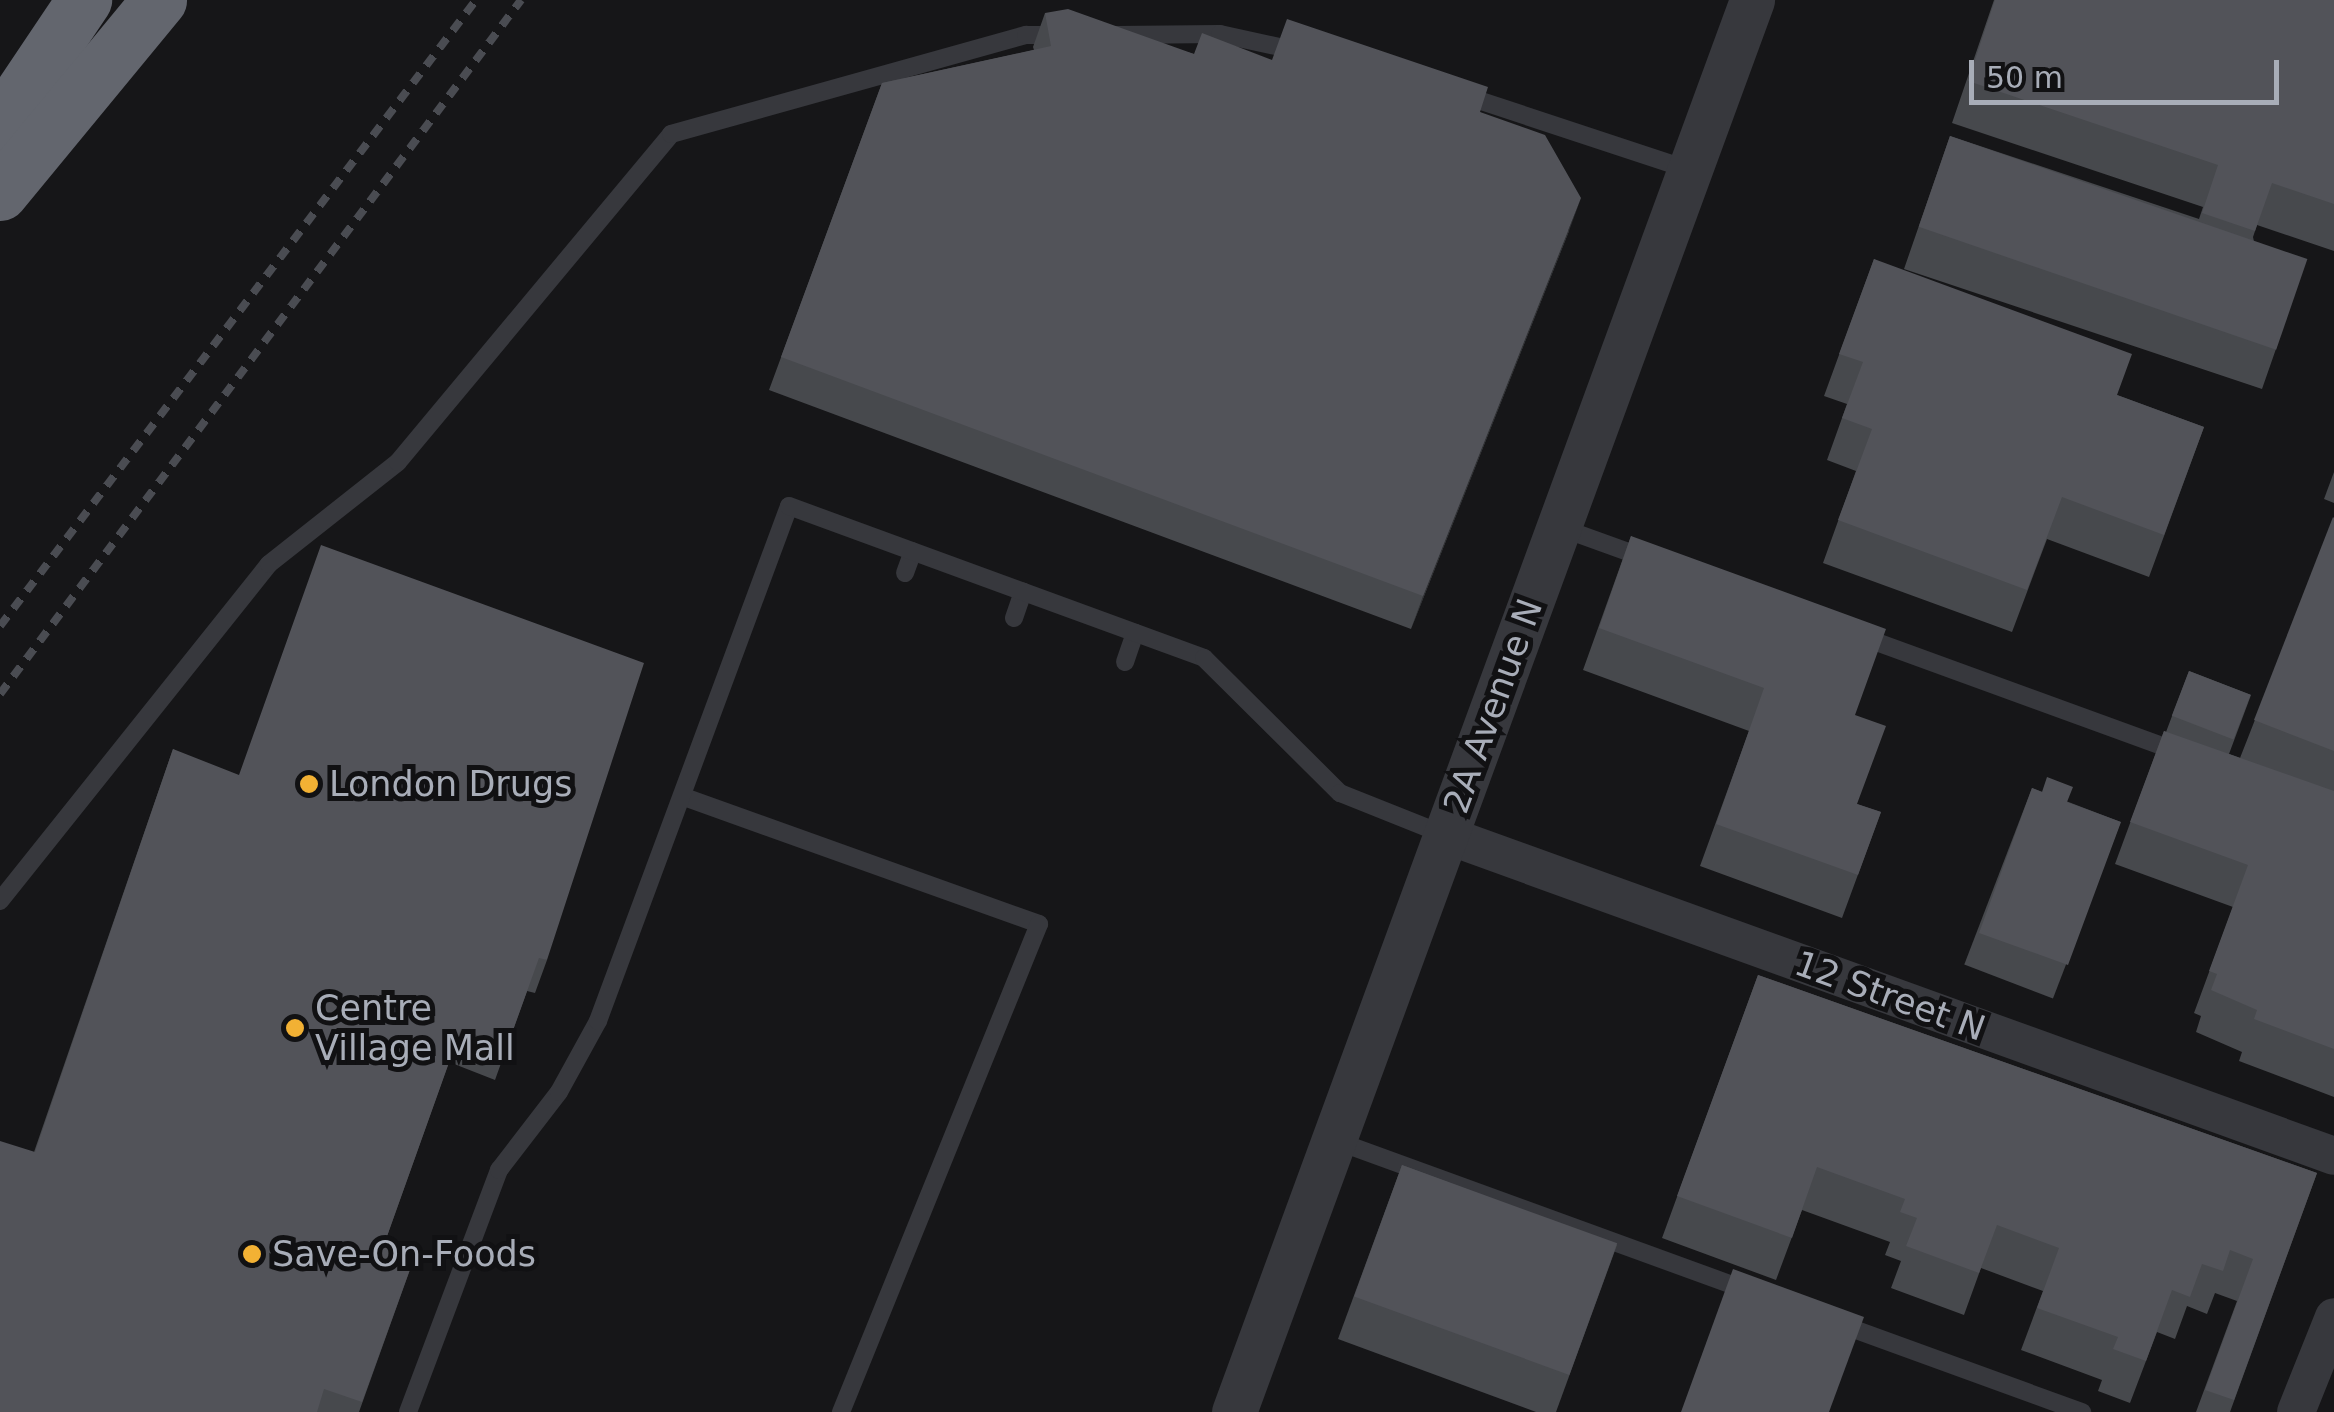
<!DOCTYPE html>
<html>
<head>
<meta charset="utf-8">
<style>
  body { margin:0 }
  #map { position:relative; width:2334px; height:1412px; overflow:hidden; background:#161618; font-family:"DejaVu Sans",sans-serif }
  div>[style] { position:absolute }
  .service>* { height:18px; margin:-9px; padding:0 9px; transform-origin:9px; border-radius:9px; background:#37383d }
  .minor>* { height:38px; margin:-19px; padding:0 19px; transform-origin:19px; border-radius:19px; background:#37383d }
  .tertiary>* { height:45px; margin:-22.5px; padding:0 22.5px; transform-origin:22.5px; border-radius:22.5px; background:#37383d }
  .motorway>* { height:55px; margin:-27.5px; padding:0 27.5px; transform-origin:27.5px; border-radius:27.5px; background:#63666e }
  .rail>* { height:8px; margin-top:-4px; transform-origin:0; background:repeating-linear-gradient(90deg,#4a4c52 0 12px,transparent 0 22px) }
  .wall>* { inset:0; background:#47494d; transform-origin:0 0 }
  .shaded-wall>* { inset:0; background:#2f3033 }
  .building>* { inset:0; background:#525359; transform-origin:0 0 }
  .dots>* { width:28px; height:28px; translate:-50% -50%; box-sizing:border-box; border:5px solid #111113; border-radius:50% }
  span { translate:-50% -50%; white-space:nowrap; text-align:center; line-height:1.15; -webkit-text-stroke:10px #111113; paint-order:stroke }
  .street-label { font-size:35px; color:#a8adb8 }
  .poi-label { font-size:35px; color:#a8adb8 }
  .left { translate:0 -50%; text-align:left }
  .scale { position:absolute; left:1969px; top:60px; width:310px; height:45px; box-sizing:border-box; border:5px solid #a8adb8; border-top:0; padding-left:12px; font-size:30px; line-height:35px; white-space:nowrap; color:#a8adb8; -webkit-text-stroke:8px #111113; paint-order:stroke }
</style>
</head>
<body>
<div id="map">
  <div class="service">
    <i style="left:1115px;top:35px;width:105px;rotate:-0.5deg"></i>
    <i style="left:1220px;top:34px;width:80px;rotate:12.3deg"></i>
    <i style="left:1463px;top:95px;width:239px;rotate:18.3deg"></i>
    <i style="left:1559px;top:527px;width:95px;rotate:19.8deg"></i>
    <i style="left:905px;top:573px;width:23px;rotate:-70deg"></i>
    <i style="left:1014px;top:618px;width:28px;rotate:-71deg"></i>
    <i style="left:1860px;top:636px;width:339px;rotate:20deg"></i>
    <i style="left:1125px;top:662px;width:31px;rotate:-71deg"></i>
    <i style="left:687px;top:798px;width:374px;rotate:19.7deg"></i>
    <i style="left:1039px;top:924px;width:527px;rotate:112.08deg"></i>
    <i style="left:0;top:901px;width:431px;rotate:-51.4deg"></i>
    <i style="left:269px;top:564px;width:164px;rotate:-38.3deg"></i>
    <i style="left:398px;top:462px;width:427px;rotate:-50.2deg"></i>
    <i style="left:671px;top:134px;width:369px;rotate:-15.6deg"></i>
    <i style="left:1026px;top:35px;width:33px"></i>
    <i style="left:1334px;top:1140px;width:444px;rotate:20deg"></i>
    <i style="left:1837px;top:1323px;width:261px;rotate:20deg"></i>
    <i style="left:408px;top:1412px;width:259px;rotate:-69.4deg"></i>
    <i style="left:499px;top:1170px;width:98px;rotate:-52.4deg"></i>
    <i style="left:559px;top:1092px;width:81px;rotate:-61.2deg"></i>
    <i style="left:598px;top:1021px;width:549px;rotate:-69.65deg"></i>
    <i style="left:789px;top:506px;width:442px;rotate:20.1deg"></i>
    <i style="left:1204px;top:658px;width:192px;rotate:44.8deg"></i>
    <i style="left:1340px;top:793px;width:113px;rotate:21.8deg"></i>
  </div>
  <div class="minor">
    <i style="left:1446px;top:835px;width:944px;rotate:19.87deg"></i>
    <i style="left:2296px;top:1412px;width:102px;rotate:-68.2deg"></i>
  </div>
  <div class="tertiary">
    <i style="left:1234px;top:1412px;width:1504px;rotate:-69.85deg"></i>
  </div>
  <div class="motorway">
    <i style="left:0;top:125px;width:151px;rotate:-56.1deg"></i>
    <i style="left:0;top:193px;width:250px;rotate:-50.5deg"></i>
  </div>
  <div class="rail">
    <i style="left:0;top:626px;width:786px;rotate:-52.75deg"></i>
    <i style="left:0;top:694px;width:868px;rotate:-53.1deg"></i>
  </div>
  <div class="wall">
    <i style="clip-path:polygon(1994px 0,2334px 0,2334px 251px,2257px 225px,2253px 237px,2277px 346px,2262px 389px,1904px 269px,1950px 136px,2199px 219px,2203px 207px,1952px 123px)"></i>
    <i style="clip-path:polygon(1045px 13px,1194px 54px,1272px 60px,1480px 112px,1569px 231px,1411px 629px,769px 390px,882px 83px,1034px 50px,1033px 47px)"></i>
    <i style="clip-path:polygon(1874px 259px,2117px 395px,2204px 427px,2149px 577px,2047px 539px,2012px 632px,1823px 563px,1856px 471px,1827px 460px,1847px 404px,1824px 396px)"></i>
    <i style="clip-path:polygon(2334px 472px,2334px 503px,2324px 499px)"></i>
    <i style="clip-path:polygon(2334px 518px,2334px 1097px,2239px 1061px,2242px 1052px,2196px 1032px,2201px 1016px,2194px 1013px,2233px 907px,2115px 864px,2164px 731px,2166px 732px,2189px 671px,2251px 695px,2229px 754px,2240px 758px)"></i>
    <i style="clip-path:polygon(1631px 536px,1855px 715px,1857px 804px,1881px 812px,1842px 918px,1700px 866px,1749px 731px,1583px 670px)"></i>
    <i style="clip-path:polygon(173px 749px,547px 960px,535px 993px,527px 991px,495px 1080px,449px 1062px,386px 1239px,417px 1250px,359px 1412px,0 1412px,34px 1152px)"></i>
    <i style="left:2032px;top:788px;width:95px;height:189px;rotate:21deg"></i>
    <i style="clip-path:polygon(1758px 975px,2317px 1173px,2230px 1412px,2196px 1412px,2237px 1301px,2215px 1293px,2207px 1314px,2187px 1306px,2175px 1339px,2157px 1332px,2130px 1403px,2098px 1391px,2102px 1380px,2021px 1350px,2043px 1291px,1981px 1268px,1964px 1315px,1891px 1288px,1901px 1261px,1885px 1255px,1890px 1242px,1802px 1210px,1776px 1280px,1662px 1238px)"></i>
    <i style="clip-path:polygon(1402px 1165px,1617px 1245px,1556px 1412px,1536px 1412px,1338px 1339px)"></i>
  </div>
  <div class="shaded-wall">
    <i style="clip-path:polygon(1581px 198px,1569px 231px,1411px 629px,1423px 596px)"></i>
  </div>
  <div class="building">
    <i style="clip-path:polygon(1995px 0,2334px 0,2334px 204px,2272px 183px,2255px 231px,2202px 213px,2218px 165px,1968px 81px)"></i>
    <i style="clip-path:polygon(1068px 9px,1194px 54px,1202px 33px,1272px 60px,1287px 19px,1488px 87px,1480px 112px,1545px 135px,1581px 198px,1423px 596px,781px 357px,882px 83px,1051px 46px,1045px 13px)"></i>
    <i style="left:1950px;top:136px;width:378px;height:96px;rotate:19deg"></i>
    <i style="clip-path:polygon(1874px 259px,2132px 354px,2117px 395px,2204px 427px,2164px 535px,2062px 497px,2027px 590px,1838px 520px,1872px 429px,1842px 418px,1863px 362px,1839px 354px)"></i>
    <i style="clip-path:polygon(2333px 517px,2334px 518px,2334px 751px,2254px 720px)"></i>
    <i style="clip-path:polygon(1631px 536px,1886px 629px,1855px 715px,1886px 726px,1857px 804px,1881px 812px,1858px 875px,1716px 824px,1764px 688px,1599px 628px)"></i>
    <i style="clip-path:polygon(321px 545px,644px 663px,547px 960px,539px 958px,507px 1047px,461px 1029px,386px 1239px,417px 1250px,362px 1402px,324px 1389px,317px 1412px,0 1412px,0 1141px,35px 1152px,173px 749px,239px 775px)"></i>
    <i style="left:2189px;top:671px;width:66px;height:48px;rotate:21deg"></i>
    <i style="clip-path:polygon(2164px 731px,2334px 791px,2334px 1049px,2254px 1019px,2257px 1010px,2211px 990px,2217px 974px,2209px 971px,2248px 865px,2130px 822px)"></i>
    <i style="clip-path:polygon(2047px 777px,2073px 787px,2067px 802px,2121px 822px,2068px 965px,1979px 933px,2032px 788px,2042px 792px)"></i>
    <i style="clip-path:polygon(1758px 975px,2317px 1173px,2234px 1400px,2205px 1390px,2253px 1259px,2230px 1250px,2223px 1271px,2202px 1264px,2190px 1297px,2172px 1290px,2146px 1361px,2113px 1349px,2118px 1337px,2037px 1308px,2059px 1248px,1997px 1225px,1979px 1273px,1906px 1246px,1917px 1218px,1900px 1212px,1905px 1199px,1817px 1167px,1792px 1238px,1677px 1196px)"></i>
    <i style="left:1402px;top:1165px;width:229px;height:140px;rotate:20deg"></i>
    <i style="clip-path:polygon(1733px 1269px,1864px 1317px,1829px 1412px,1681px 1412px)"></i>
  </div>
  <div class="dots">
    <i style="left:309px;top:784px;background:#f2b134"></i>
    <i style="left:295px;top:1028px;background:#f2b134"></i>
    <i style="left:252px;top:1254px;background:#f2b134"></i>
  </div>
  <div class="street-label">
    <span style="left:1493px;top:706px;rotate:-70deg">2A Avenue N</span>
    <span style="left:1890px;top:996px;rotate:20deg">12 Street N</span>
  </div>
  <div class="poi-label">
    <span class="left" style="left:329px;top:784px">London Drugs</span>
    <span class="left" style="left:315px;top:1028px">Centre<br>Village Mall</span>
    <span class="left" style="left:272px;top:1254px">Save-On-Foods</span>
  </div>
  <div class="scale">50 m</div>
</div>
</body>
</html>
